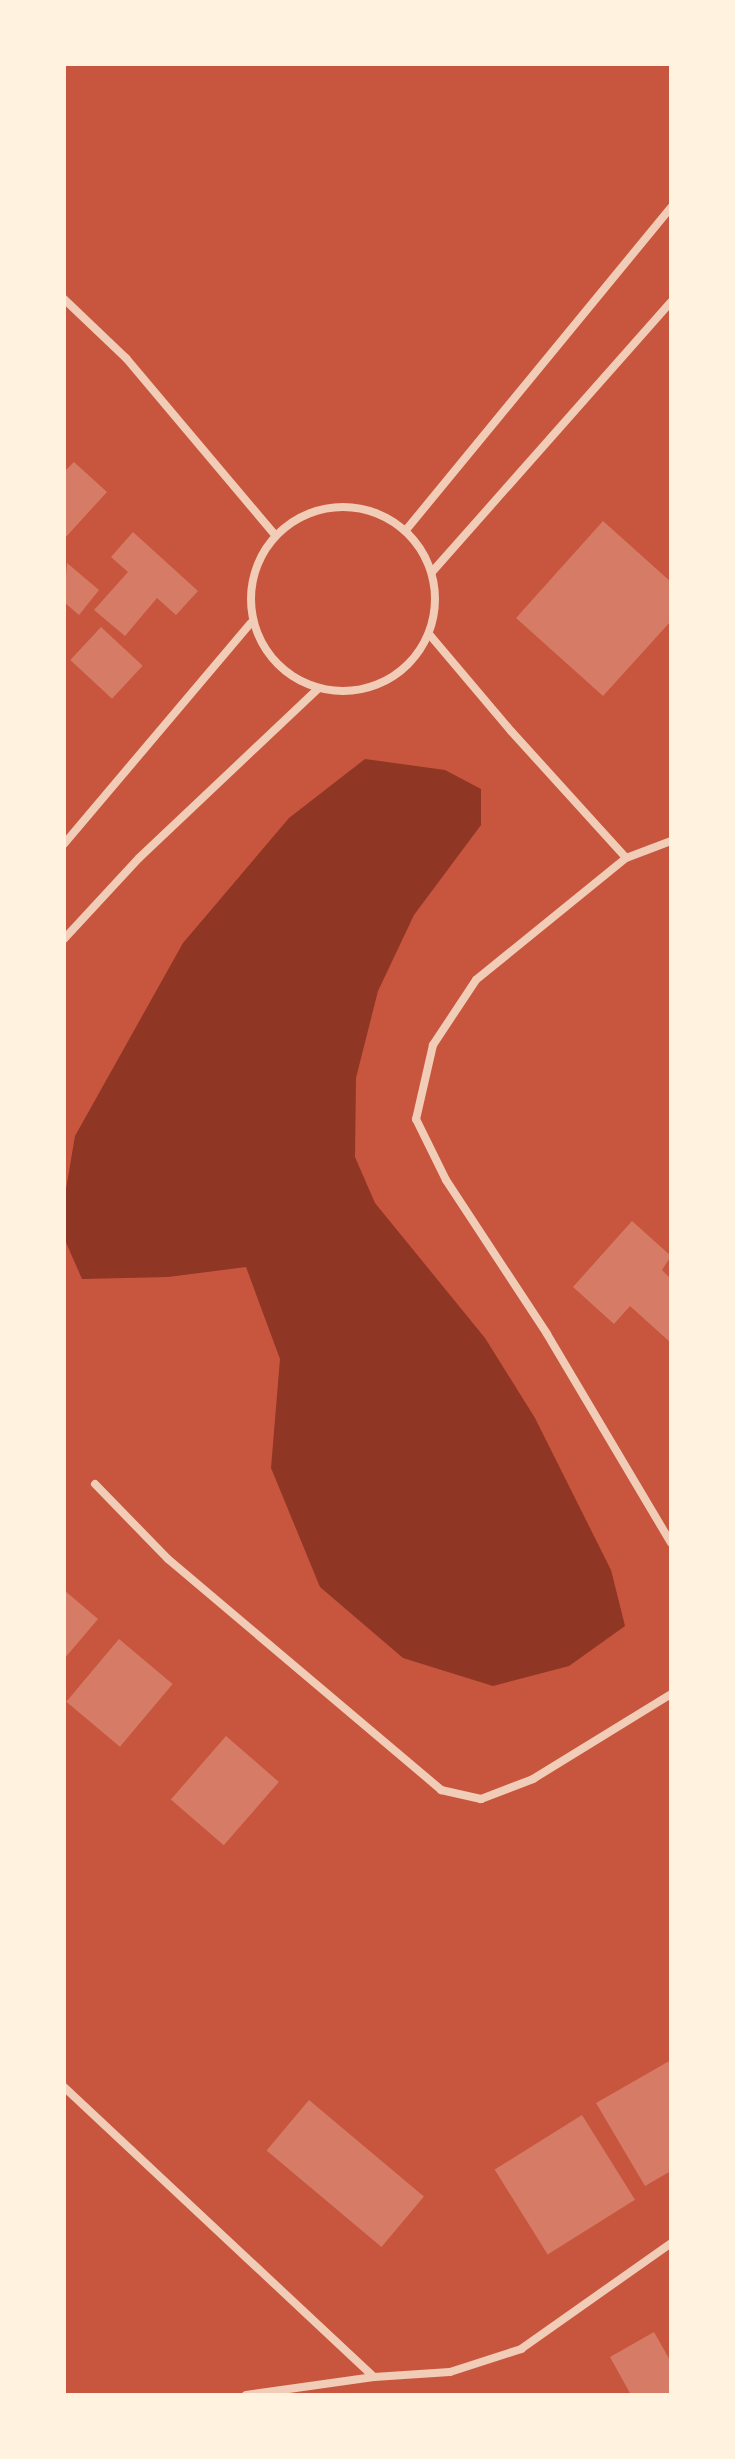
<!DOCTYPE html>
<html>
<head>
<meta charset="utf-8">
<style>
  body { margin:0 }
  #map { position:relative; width:735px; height:2459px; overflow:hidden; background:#c8553d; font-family:"Alegreya Sans",sans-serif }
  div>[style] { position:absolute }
  .water>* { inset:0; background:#8f3625 }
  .building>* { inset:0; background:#d67c66; transform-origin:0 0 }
  .minor>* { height:8px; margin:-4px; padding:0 4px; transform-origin:4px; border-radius:4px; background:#f1ccb7 }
  .minor>.ring { margin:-4px; padding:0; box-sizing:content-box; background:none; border:8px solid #f1ccb7; border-radius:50% }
  span { translate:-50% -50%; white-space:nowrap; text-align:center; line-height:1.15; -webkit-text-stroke:6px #fff3e0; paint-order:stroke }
  .frame { position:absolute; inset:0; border:66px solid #fff3e0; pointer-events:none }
</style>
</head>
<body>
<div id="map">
  <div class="water">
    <i style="clip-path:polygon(365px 759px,445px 770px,481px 789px,481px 825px,414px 915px,378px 991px,356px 1078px,355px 1157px,375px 1203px,485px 1338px,535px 1418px,611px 1570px,625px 1626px,569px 1666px,493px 1686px,403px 1658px,320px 1587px,271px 1468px,280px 1359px,246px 1267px,168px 1277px,82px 1279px,64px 1238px,64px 1201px,75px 1136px,183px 943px,289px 818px)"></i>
  </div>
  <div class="building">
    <i style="clip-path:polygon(74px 462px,107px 492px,64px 539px,64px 472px)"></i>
    <i style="clip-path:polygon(603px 521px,671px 582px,671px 621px,603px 696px,516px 618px)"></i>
    <i style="clip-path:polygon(133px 532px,198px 591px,176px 615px,157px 598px,125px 636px,94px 610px,128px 572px,111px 557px)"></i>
    <i style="clip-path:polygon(67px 563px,99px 590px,79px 615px,64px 602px)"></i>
    <i style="left:101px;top:627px;width:57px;height:45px;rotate:43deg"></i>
    <i style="clip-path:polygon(632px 1221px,671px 1256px,662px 1270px,671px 1279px,671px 1343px,630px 1306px,614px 1324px,573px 1287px)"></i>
    <i style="clip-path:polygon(64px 1590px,98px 1619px,64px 1659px)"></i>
    <i style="left:119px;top:1639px;width:70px;height:82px;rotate:40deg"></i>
    <i style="left:226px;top:1736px;width:70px;height:84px;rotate:41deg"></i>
    <i style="clip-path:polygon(671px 2060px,671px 2171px,645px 2186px,596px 2103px)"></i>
    <i style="left:309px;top:2100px;width:150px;height:66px;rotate:40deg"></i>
    <i style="left:582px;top:2115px;width:100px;height:103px;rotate:58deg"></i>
    <i style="clip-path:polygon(654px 2332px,671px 2362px,671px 2395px,631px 2395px,610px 2357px)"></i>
  </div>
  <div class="minor">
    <i style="left:64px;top:299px;width:86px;rotate:43.6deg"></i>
    <i style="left:126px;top:358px;width:230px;rotate:49.9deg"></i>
    <i class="ring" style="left:251px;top:507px;width:176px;height:176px"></i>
    <i style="left:406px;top:530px;width:418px;rotate:-50.6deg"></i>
    <i style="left:432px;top:572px;width:361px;rotate:-48.5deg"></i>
    <i style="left:429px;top:634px;width:127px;rotate:49.8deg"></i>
    <i style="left:511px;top:731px;width:171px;rotate:47.8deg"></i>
    <i style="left:671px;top:841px;width:48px;rotate:159.3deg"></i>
    <i style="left:626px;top:858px;width:193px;rotate:140.9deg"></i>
    <i style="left:476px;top:980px;width:78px;rotate:123.5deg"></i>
    <i style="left:433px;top:1045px;width:76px;rotate:102.9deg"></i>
    <i style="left:416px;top:1119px;width:68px;rotate:63.8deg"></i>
    <i style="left:446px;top:1180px;width:184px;rotate:56.7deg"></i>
    <i style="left:547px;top:1334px;width:243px;rotate:59.3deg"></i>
    <i style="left:64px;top:844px;width:289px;rotate:-49.8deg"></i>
    <i style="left:64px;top:939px;width:110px;rotate:-47.2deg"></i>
    <i style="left:139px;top:858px;width:246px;rotate:-43.4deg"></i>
    <i style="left:95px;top:1484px;width:105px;rotate:45.8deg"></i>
    <i style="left:168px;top:1559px;width:358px;rotate:40.2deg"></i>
    <i style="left:441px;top:1790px;width:41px;rotate:12.7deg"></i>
    <i style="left:481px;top:1799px;width:56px;rotate:-21deg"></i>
    <i style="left:533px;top:1779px;width:162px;rotate:-31.6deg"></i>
    <i style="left:64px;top:2087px;width:424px;rotate:43.1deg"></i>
    <i style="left:374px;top:2377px;width:76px;rotate:-3.8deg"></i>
    <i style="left:450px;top:2372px;width:75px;rotate:-17.9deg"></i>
    <i style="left:521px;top:2349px;width:184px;rotate:-35.2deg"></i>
    <i style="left:246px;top:2395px;width:129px;rotate:-8deg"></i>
  </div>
  <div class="frame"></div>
</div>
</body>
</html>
